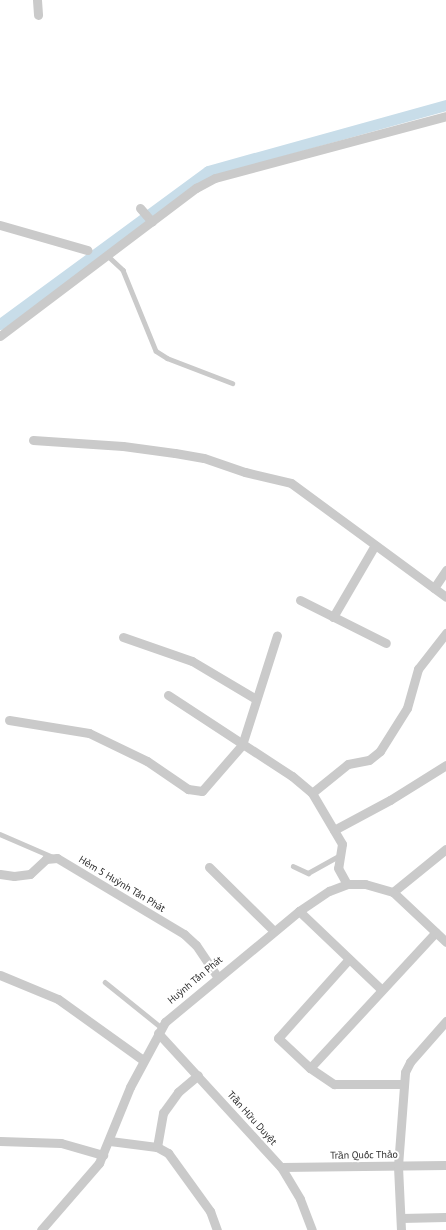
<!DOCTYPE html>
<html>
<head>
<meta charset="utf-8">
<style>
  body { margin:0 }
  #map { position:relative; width:446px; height:1230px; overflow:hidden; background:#fff; font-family:"PT Sans",sans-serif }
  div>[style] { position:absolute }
  .canal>* { height:11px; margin:-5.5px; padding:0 5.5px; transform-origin:5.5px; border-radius:5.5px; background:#c8dde9 }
  .lane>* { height:4.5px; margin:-2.25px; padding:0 2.25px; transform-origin:2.25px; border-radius:2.25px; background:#cacaca }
  .street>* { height:9px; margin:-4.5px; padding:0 4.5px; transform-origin:4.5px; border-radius:4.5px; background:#cacaca }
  span { translate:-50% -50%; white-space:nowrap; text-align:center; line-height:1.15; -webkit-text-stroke:4px #fff; paint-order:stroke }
  .street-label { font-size:10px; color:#2d2d2d }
</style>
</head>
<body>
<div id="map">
  <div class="canal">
    <i style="left:0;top:324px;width:258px;rotate:-36.3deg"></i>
    <i style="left:208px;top:171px;width:247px;rotate:-15.5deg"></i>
  </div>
  <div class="lane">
    <i style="left:107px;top:255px;width:22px;rotate:43deg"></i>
    <i style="left:123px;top:270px;width:87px;rotate:67.8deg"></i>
    <i style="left:156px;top:351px;width:13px;rotate:32deg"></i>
    <i style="left:167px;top:358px;width:70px;rotate:21deg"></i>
    <i style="left:0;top:834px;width:58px;rotate:23.5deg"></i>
    <i style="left:293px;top:866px;width:17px;rotate:25deg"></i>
    <i style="left:308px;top:873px;width:37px;rotate:-29deg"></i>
    <i style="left:105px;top:982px;width:73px;rotate:38.9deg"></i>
  </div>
  <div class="street">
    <i style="left:37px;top:0;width:15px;rotate:86deg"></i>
    <i style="left:140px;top:208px;width:18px;rotate:49deg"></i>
    <i style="left:0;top:225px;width:91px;rotate:16deg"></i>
    <i style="left:0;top:336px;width:246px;rotate:-37.1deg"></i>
    <i style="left:196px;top:188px;width:21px;rotate:-28deg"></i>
    <i style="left:215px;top:178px;width:239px;rotate:-15deg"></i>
    <i style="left:33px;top:440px;width:90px;rotate:3.8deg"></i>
    <i style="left:123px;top:446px;width:52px;rotate:7.7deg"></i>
    <i style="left:175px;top:453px;width:29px;rotate:10deg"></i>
    <i style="left:204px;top:458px;width:43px;rotate:18.9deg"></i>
    <i style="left:245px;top:472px;width:47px;rotate:13.4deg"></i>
    <i style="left:291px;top:483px;width:192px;rotate:36.3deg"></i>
    <i style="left:434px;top:588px;width:22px;rotate:-56deg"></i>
    <i style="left:300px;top:600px;width:96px;rotate:26.6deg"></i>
    <i style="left:333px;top:617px;width:83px;rotate:-59.7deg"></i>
    <i style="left:123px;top:637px;width:73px;rotate:19.2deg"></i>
    <i style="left:192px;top:661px;width:74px;rotate:30.7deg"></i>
    <i style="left:168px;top:695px;width:148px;rotate:33.2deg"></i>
    <i style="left:292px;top:776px;width:26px;rotate:40deg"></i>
    <i style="left:312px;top:793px;width:59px;rotate:59.5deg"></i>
    <i style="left:342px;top:844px;width:24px;rotate:99deg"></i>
    <i style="left:338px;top:868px;width:18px;rotate:61deg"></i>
    <i style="left:9px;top:720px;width:81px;rotate:9.2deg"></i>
    <i style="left:89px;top:733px;width:64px;rotate:25.8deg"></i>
    <i style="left:147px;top:761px;width:50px;rotate:34.3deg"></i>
    <i style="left:188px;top:789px;width:14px;rotate:8deg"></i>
    <i style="left:202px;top:791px;width:61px;rotate:-49deg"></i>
    <i style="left:242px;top:745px;width:115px;rotate:-72.3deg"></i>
    <i style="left:312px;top:793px;width:46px;rotate:-38.9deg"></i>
    <i style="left:348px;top:764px;width:21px;rotate:-11deg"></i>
    <i style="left:369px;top:760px;width:14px;rotate:-39deg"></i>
    <i style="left:380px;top:751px;width:51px;rotate:-57.9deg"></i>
    <i style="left:407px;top:708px;width:41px;rotate:-74.2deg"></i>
    <i style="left:418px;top:669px;width:46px;rotate:-52.1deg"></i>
    <i style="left:334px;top:830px;width:64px;rotate:-28.2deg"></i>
    <i style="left:390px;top:800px;width:66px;rotate:-32deg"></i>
    <i style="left:209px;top:867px;width:91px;rotate:44.6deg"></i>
    <i style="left:0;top:874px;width:14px;rotate:8deg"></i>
    <i style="left:14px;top:876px;width:16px;rotate:-7deg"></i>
    <i style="left:30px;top:874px;width:22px;rotate:-43deg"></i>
    <i style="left:46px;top:859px;width:11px;rotate:-5deg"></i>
    <i style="left:57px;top:858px;width:148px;rotate:30.9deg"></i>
    <i style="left:184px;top:934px;width:16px;rotate:43deg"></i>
    <i style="left:196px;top:945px;width:37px;rotate:56deg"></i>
    <i style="left:393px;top:892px;width:68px;rotate:-39.1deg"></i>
    <i style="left:299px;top:911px;width:113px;rotate:43.6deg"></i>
    <i style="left:349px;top:959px;width:106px;rotate:131.9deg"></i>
    <i style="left:278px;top:1038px;width:44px;rotate:43.2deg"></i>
    <i style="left:310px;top:1068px;width:29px;rotate:34deg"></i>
    <i style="left:334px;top:1084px;width:68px"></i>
    <i style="left:0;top:975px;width:63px;rotate:22.5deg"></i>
    <i style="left:58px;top:999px;width:105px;rotate:35.7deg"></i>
    <i style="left:158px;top:1033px;width:182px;rotate:47.5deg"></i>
    <i style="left:281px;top:1167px;width:37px;rotate:59deg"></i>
    <i style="left:300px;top:1199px;width:33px;rotate:69deg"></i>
    <i style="left:310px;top:1068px;width:185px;rotate:-47.2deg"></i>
    <i style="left:0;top:1141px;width:61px;rotate:1.9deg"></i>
    <i style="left:61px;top:1143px;width:44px;rotate:15.9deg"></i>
    <i style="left:110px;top:1141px;width:47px;rotate:7.3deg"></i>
    <i style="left:157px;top:1147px;width:13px;rotate:29deg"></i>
    <i style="left:168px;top:1153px;width:72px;rotate:54.1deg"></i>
    <i style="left:210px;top:1211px;width:20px;rotate:70deg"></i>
    <i style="left:157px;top:1147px;width:35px;rotate:-80deg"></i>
    <i style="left:163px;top:1113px;width:26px;rotate:-54deg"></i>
    <i style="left:178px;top:1092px;width:26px;rotate:-40deg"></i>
    <i style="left:281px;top:1167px;width:165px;rotate:-0.7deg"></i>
    <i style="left:401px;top:1218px;width:45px;rotate:-1.3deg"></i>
    <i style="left:41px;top:1230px;width:89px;rotate:-49.1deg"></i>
    <i style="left:99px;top:1163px;width:82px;rotate:-67.8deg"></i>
    <i style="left:130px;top:1087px;width:74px;rotate:-61.7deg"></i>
    <i style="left:165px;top:1022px;width:174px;rotate:-39.6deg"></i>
    <i style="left:299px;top:911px;width:36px;rotate:-34deg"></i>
    <i style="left:329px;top:891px;width:19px;rotate:-21deg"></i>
    <i style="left:347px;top:884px;width:18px"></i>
    <i style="left:365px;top:884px;width:29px;rotate:16deg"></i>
    <i style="left:393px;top:892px;width:73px;rotate:43.3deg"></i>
    <i style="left:401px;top:1230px;width:64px;rotate:-92.7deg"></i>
    <i style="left:398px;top:1166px;width:94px;rotate:-85.7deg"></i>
    <i style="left:405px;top:1072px;width:11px;rotate:-63deg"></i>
    <i style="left:410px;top:1062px;width:55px;rotate:-48.7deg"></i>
  </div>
  <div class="street-label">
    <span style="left:122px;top:884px;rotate:31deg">Hẻm 5 Huỳnh Tấn Phát</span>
    <span style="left:195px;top:980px;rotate:-40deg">Huỳnh Tấn Phát</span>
    <span style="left:252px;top:1118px;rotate:48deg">Trần Hữu Duyệt</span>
    <span style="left:364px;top:1155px;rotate:-1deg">Trần Quốc Thảo</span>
  </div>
</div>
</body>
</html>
